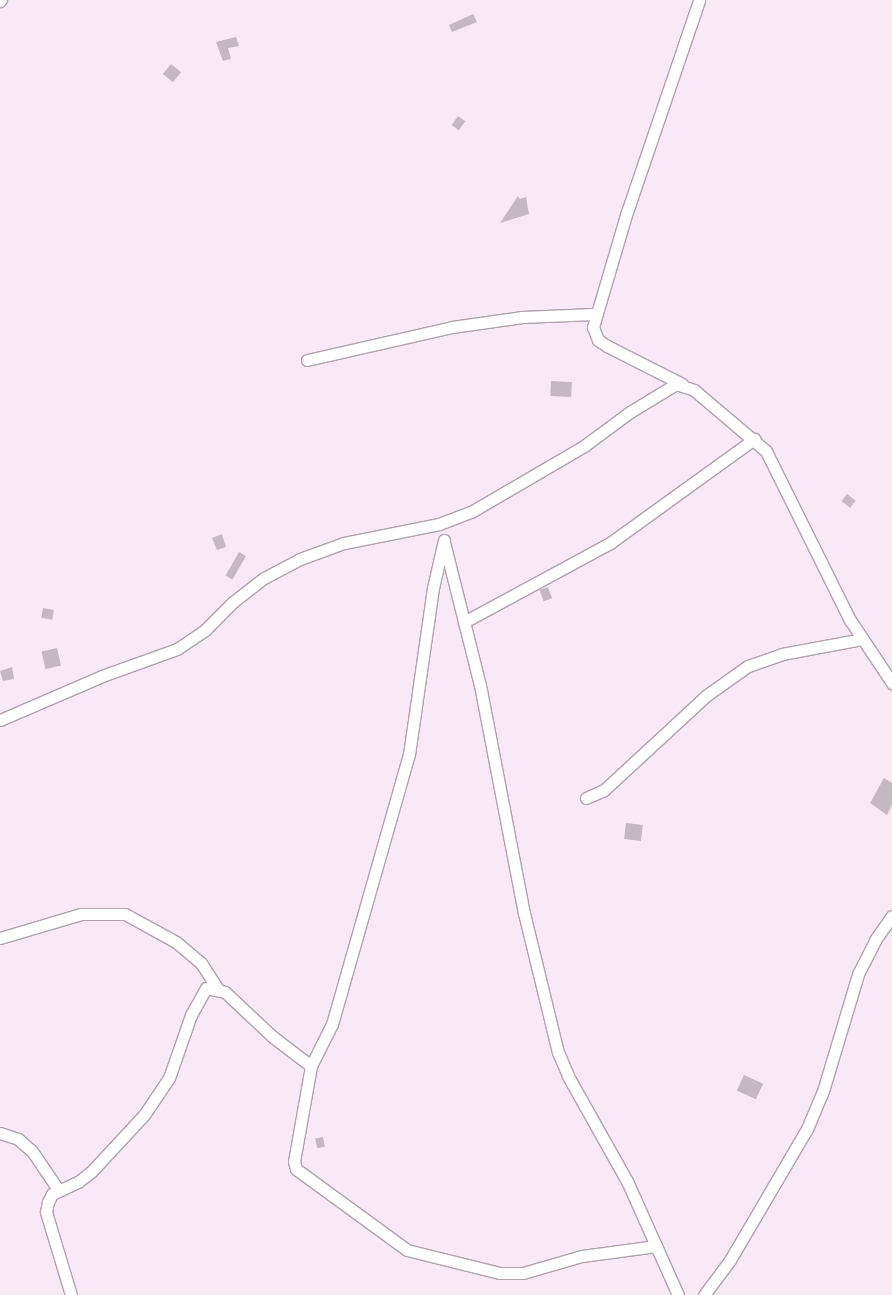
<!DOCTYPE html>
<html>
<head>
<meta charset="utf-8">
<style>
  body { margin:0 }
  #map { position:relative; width:892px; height:1295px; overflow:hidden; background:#f7eaf6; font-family:"Golos Text",sans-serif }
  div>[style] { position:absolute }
  .building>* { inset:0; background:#c4b8c3; transform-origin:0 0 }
  .roads { filter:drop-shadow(1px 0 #aea2ad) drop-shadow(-1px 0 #aea2ad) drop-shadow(0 1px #aea2ad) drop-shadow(0 -1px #aea2ad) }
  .minor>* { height:11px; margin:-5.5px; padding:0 5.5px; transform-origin:5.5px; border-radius:5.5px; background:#fff }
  span { translate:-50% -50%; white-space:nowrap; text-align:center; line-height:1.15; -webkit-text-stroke:4px #f7eaf6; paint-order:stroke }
</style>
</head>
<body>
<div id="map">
  <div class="building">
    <i style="clip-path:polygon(473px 14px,477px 22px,452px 32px,449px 25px)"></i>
    <i style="clip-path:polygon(236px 37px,239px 46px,228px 48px,231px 59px,223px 61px,216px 42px)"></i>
    <i style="left:171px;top:64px;width:13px;height:13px;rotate:39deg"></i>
    <i style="left:458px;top:116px;width:9px;height:11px;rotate:36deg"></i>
    <i style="clip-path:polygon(518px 196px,520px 199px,526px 197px,529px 214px,500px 223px)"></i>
    <i style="left:551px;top:381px;width:21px;height:15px;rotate:3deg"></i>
    <i style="left:847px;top:494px;width:11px;height:9px;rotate:38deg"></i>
    <i style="clip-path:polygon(222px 534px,226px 547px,217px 550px,212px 538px)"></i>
    <i style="left:239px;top:552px;width:8px;height:27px;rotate:30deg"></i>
    <i style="left:548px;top:587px;width:12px;height:9px;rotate:70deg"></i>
    <i style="left:43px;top:608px;width:11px;height:10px;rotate:10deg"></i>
    <i style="left:57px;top:648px;width:18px;height:16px;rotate:77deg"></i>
    <i style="clip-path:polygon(12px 667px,14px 679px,3px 681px,0 671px)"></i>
    <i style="clip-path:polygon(884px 778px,892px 783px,892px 804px,887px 815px,870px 803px)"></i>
    <i style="left:626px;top:823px;width:17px;height:16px;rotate:7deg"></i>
    <i style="left:744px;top:1075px;width:21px;height:17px;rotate:25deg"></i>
    <i style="left:323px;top:1137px;width:10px;height:8px;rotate:79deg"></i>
  </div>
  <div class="roads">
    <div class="minor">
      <i style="left:0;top:1px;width:1px;rotate:-45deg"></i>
      <i style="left:307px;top:360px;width:149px;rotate:-12.8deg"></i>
      <i style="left:452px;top:327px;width:71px;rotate:-8.1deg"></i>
      <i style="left:522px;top:317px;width:72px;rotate:-2.4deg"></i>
      <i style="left:682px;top:384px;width:84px;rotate:-153.1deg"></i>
      <i style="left:607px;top:346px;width:11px;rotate:-146deg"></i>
      <i style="left:598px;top:340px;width:14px;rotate:-111deg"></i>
      <i style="left:593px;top:327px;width:117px;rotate:-73.6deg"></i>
      <i style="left:626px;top:215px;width:227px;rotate:-71.2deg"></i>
      <i style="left:444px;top:540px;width:49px;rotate:102.9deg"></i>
      <i style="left:433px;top:588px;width:168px;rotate:98.2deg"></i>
      <i style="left:409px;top:754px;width:281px;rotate:105.9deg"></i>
      <i style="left:332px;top:1024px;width:47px;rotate:116.6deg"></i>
      <i style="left:311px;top:1066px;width:97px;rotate:100.1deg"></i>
      <i style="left:294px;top:1161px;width:8px;rotate:76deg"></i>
      <i style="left:296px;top:1169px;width:137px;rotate:36.1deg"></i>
      <i style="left:407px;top:1250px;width:96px;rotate:13.9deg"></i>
      <i style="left:500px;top:1273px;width:23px"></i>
      <i style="left:523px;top:1273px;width:61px;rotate:-16.1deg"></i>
      <i style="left:582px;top:1256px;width:75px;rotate:-7.7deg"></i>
      <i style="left:444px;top:542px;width:147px;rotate:75.9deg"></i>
      <i style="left:480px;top:685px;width:232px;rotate:79.1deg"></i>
      <i style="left:524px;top:913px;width:143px;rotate:76.3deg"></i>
      <i style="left:558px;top:1052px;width:26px;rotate:67deg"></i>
      <i style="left:568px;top:1076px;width:120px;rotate:60.7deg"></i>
      <i style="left:627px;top:1181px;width:125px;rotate:65.9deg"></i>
      <i style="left:464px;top:622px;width:166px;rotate:-28.4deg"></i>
      <i style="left:610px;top:543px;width:178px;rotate:-35.8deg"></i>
      <i style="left:0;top:720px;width:111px;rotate:-23.3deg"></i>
      <i style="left:102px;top:676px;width:80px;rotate:-19.8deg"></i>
      <i style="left:177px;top:649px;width:34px;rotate:-34deg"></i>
      <i style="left:205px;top:630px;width:40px;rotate:-45deg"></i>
      <i style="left:233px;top:602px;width:39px;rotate:-38deg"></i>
      <i style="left:264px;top:578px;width:41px;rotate:-27.8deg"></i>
      <i style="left:300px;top:559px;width:47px;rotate:-20deg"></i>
      <i style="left:344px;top:543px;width:97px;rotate:-11.3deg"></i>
      <i style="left:439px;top:524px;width:34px;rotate:-21deg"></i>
      <i style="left:471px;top:512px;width:131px;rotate:-30.3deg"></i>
      <i style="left:584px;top:446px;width:57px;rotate:-36.5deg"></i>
      <i style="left:630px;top:412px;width:54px;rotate:-31.3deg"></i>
      <i style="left:676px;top:384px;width:19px;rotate:18deg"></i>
      <i style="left:694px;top:390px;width:94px;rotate:40.3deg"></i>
      <i style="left:766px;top:451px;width:189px;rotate:63.6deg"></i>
      <i style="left:850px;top:620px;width:76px;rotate:56.3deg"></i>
      <i style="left:586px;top:798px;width:20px;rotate:-24deg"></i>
      <i style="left:604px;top:790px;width:140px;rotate:-42.7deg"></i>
      <i style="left:707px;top:695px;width:50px;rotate:-35.3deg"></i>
      <i style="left:748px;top:666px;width:36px;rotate:-19deg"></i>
      <i style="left:782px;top:654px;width:81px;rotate:-10.6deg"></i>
      <i style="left:0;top:938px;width:84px;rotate:-16.5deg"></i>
      <i style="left:81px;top:914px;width:44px"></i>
      <i style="left:125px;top:914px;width:58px;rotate:28.8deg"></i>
      <i style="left:176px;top:942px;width:33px;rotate:40deg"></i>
      <i style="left:201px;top:963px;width:31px;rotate:57deg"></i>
      <i style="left:0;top:1133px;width:19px;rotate:18deg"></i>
      <i style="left:18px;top:1139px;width:18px;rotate:41deg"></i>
      <i style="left:32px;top:1151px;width:48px;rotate:56deg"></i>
      <i style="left:71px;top:1295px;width:87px;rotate:-106.8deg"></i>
      <i style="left:46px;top:1212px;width:10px;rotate:-79deg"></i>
      <i style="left:48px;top:1202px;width:9px;rotate:-63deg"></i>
      <i style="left:52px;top:1194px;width:29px;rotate:-25deg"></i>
      <i style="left:78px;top:1182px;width:16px;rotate:-38deg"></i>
      <i style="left:91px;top:1172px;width:78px;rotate:-47.1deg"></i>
      <i style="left:144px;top:1115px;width:45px;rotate:-56deg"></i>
      <i style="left:169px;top:1078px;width:67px;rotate:-70.8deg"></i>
      <i style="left:191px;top:1015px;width:31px;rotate:-61deg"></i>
      <i style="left:206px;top:988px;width:19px;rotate:12deg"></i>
      <i style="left:225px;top:992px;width:66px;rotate:43.2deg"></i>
      <i style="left:273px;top:1037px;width:48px;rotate:37.3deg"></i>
      <i style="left:704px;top:1295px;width:44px;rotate:-53.4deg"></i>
      <i style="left:730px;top:1260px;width:152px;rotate:-59.6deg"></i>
      <i style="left:807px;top:1129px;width:41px;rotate:-67.2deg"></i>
      <i style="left:823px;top:1091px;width:122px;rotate:-73.3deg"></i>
      <i style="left:858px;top:974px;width:38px;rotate:-63deg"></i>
      <i style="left:875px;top:940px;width:29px;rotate:-55deg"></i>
    </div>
  </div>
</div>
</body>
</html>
